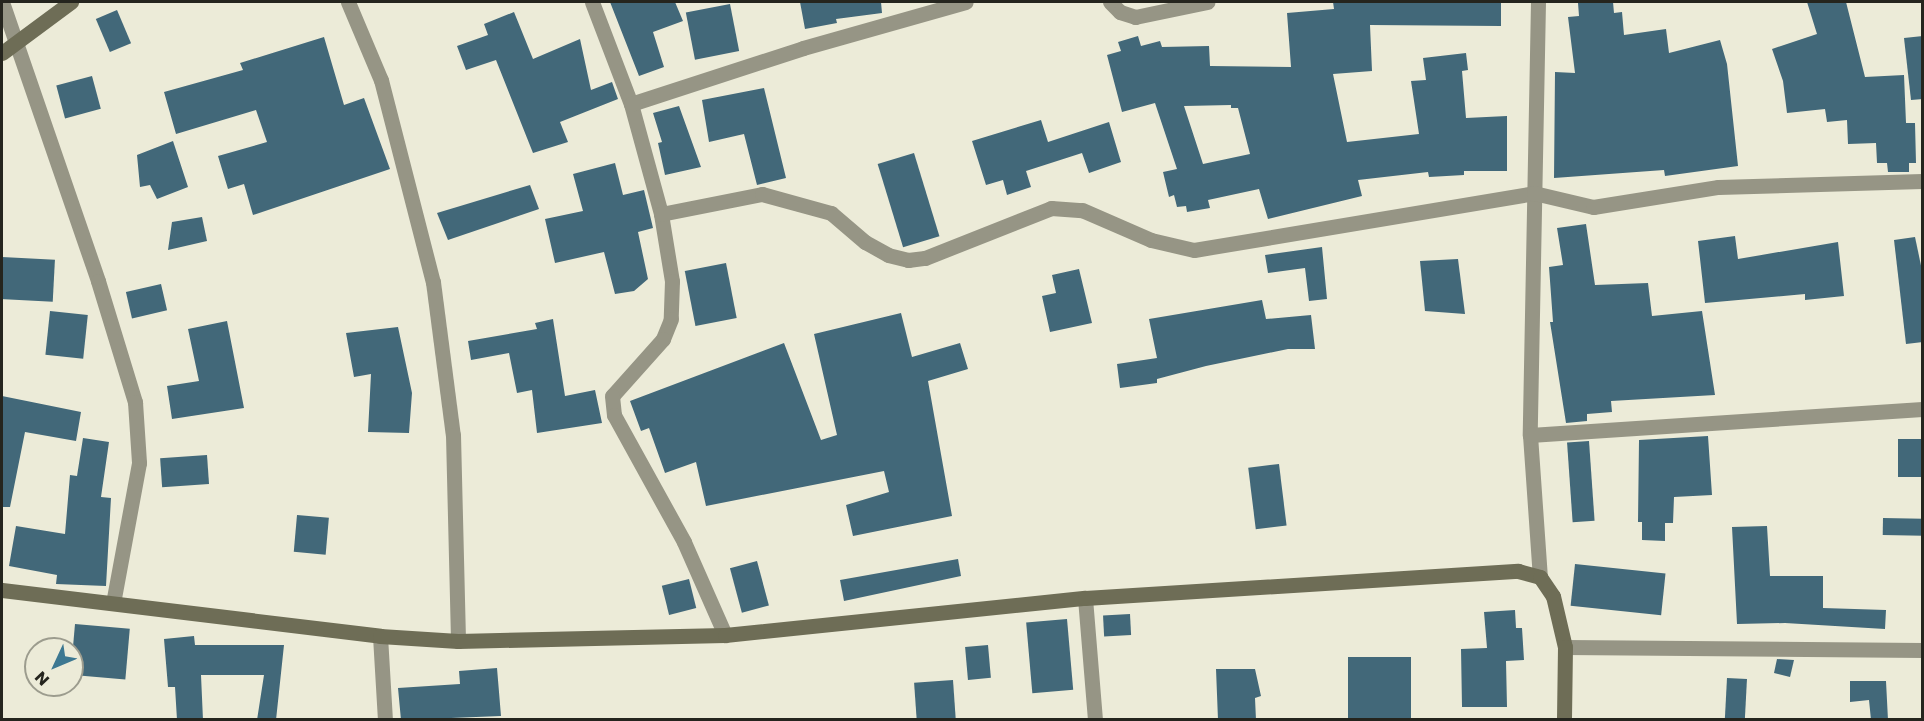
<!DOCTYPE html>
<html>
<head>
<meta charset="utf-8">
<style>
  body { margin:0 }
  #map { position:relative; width:1924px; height:721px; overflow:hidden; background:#ecebd8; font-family:Poppins,sans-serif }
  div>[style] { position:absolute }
  .building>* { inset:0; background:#426879; transform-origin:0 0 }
  .street>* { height:15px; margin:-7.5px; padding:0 7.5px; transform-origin:7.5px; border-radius:7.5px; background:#969585 }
  .secondary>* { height:15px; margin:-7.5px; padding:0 7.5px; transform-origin:7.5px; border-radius:7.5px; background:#6e6d56 }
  span { translate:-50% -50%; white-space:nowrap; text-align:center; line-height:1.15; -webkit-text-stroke:6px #ecebd8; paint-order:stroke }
  .frame { position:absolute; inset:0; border:3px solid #25251e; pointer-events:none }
  .north { position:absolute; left:24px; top:637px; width:60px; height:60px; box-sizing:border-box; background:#ecebd8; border:2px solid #9c9c8e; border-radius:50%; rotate:226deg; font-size:16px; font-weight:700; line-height:24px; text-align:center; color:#25251e }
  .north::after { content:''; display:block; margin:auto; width:21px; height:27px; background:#3d7891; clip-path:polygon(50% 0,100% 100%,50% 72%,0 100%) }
</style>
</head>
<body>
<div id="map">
  <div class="building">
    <i style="clip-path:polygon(610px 2px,675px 2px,683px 21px,653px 32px,664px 67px,639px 76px)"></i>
    <i style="clip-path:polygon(800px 2px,881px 2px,882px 13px,836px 19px,837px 23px,805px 29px)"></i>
    <i style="clip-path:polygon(evenodd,1333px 2px,1501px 2px,1501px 26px,1370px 25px,1372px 71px,1333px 74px,1347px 142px,1419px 134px,1411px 81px,1426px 80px,1423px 58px,1466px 53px,1468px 70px,1462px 71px,1466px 118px,1507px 116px,1507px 171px,1464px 171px,1464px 175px,1429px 177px,1428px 172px,1358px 180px,1362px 196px,1268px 219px,1259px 189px,1208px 200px,1210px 208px,1187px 212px,1186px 206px,1177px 207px,1174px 195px,1169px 197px,1163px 172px,1177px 169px,1155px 103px,1122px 112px,1107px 55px,1121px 51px,1118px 42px,1138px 36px,1141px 46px,1160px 41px,1162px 47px,1209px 46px,1210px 66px,1291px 67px,1287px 13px,1334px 9px,1333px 2px,1231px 105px,1231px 108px,1238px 108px,1250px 154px,1203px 164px,1184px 106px,1231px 105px)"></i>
    <i style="clip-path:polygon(1613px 2px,1614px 13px,1622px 12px,1624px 35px,1666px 29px,1669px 53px,1720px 40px,1727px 64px,1738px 166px,1665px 176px,1664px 170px,1554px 178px,1555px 72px,1575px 73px,1568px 17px,1579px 16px,1578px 3px)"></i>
    <i style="clip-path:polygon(1807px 2px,1846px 2px,1865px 77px,1904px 75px,1906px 123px,1915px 123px,1916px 163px,1909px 163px,1909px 172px,1888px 172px,1887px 163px,1877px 163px,1876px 143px,1848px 144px,1847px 120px,1827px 122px,1825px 109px,1787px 113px,1783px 81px,1772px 49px,1817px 34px)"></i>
    <i style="left:730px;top:4px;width:48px;height:45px;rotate:79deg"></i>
    <i style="left:117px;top:10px;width:36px;height:23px;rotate:67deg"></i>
    <i style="clip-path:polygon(514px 12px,533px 59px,580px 39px,591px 90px,612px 82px,618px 99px,560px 122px,568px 142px,533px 153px,496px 60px,466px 70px,457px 46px,488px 35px,484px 24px)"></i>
    <i style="clip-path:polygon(1923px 36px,1923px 99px,1911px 100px,1904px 38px)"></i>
    <i style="clip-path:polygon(324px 37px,344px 105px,364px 98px,390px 169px,253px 215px,244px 184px,228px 189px,218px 156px,267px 142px,256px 110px,176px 134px,164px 92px,243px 70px,240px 63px)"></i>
    <i style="left:92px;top:76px;width:34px;height:37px;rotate:75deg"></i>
    <i style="clip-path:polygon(764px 88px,786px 178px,757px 185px,744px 134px,709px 142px,702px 100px)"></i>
    <i style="clip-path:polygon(679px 106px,701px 167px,665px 175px,658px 143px,662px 142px,653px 113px)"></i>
    <i style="clip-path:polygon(1041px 120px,1048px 142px,1109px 122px,1121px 162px,1089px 173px,1082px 153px,1026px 171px,1031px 187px,1007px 195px,1003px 180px,986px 185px,972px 141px)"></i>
    <i style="clip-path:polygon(173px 141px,188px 187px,157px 199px,150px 185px,140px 187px,137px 155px)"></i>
    <i style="left:914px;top:153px;width:87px;height:38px;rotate:73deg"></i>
    <i style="clip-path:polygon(615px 163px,623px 195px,644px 190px,653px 228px,638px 232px,648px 279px,634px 291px,615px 294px,604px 252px,555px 263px,545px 219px,583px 211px,573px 174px)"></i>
    <i style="clip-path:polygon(530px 185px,539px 209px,448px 240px,437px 213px)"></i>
    <i style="clip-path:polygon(202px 217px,207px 241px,168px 250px,172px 222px)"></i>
    <i style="clip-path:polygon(1586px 224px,1595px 285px,1648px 283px,1652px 316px,1702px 311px,1715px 395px,1611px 401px,1612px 412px,1587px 414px,1587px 421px,1566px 423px,1550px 322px,1553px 322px,1549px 267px,1563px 265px,1557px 228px)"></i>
    <i style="clip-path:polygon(1735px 236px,1738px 259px,1838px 242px,1844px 296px,1805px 300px,1805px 294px,1705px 303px,1698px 241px)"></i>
    <i style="clip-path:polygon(1915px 237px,1923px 275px,1923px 342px,1906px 344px,1894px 240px)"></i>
    <i style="clip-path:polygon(1322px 247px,1327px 299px,1309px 301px,1305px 268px,1268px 273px,1265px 255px)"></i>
    <i style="left:2px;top:257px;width:53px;height:42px;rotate:3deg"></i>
    <i style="clip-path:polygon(1458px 259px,1465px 314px,1425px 311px,1420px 261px)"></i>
    <i style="left:726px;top:263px;width:56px;height:42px;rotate:79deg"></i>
    <i style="clip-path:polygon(1079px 269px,1092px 323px,1050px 332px,1042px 296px,1056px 293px,1052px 275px)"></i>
    <i style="left:161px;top:284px;width:27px;height:36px;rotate:77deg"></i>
    <i style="clip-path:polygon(1262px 300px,1266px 319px,1311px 315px,1315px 349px,1288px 349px,1206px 366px,1157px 379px,1157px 383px,1120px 388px,1117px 364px,1157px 358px,1149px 319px)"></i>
    <i style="left:50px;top:311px;width:38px;height:44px;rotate:6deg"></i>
    <i style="clip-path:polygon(901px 313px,912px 357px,960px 343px,968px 369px,928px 381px,952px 516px,853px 536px,846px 505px,889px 492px,884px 471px,706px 506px,696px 462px,665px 473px,649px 428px,641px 431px,630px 401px,784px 343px,821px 440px,837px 435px,814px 334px)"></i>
    <i style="clip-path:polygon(553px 319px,565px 396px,595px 390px,602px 423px,537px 433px,532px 390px,517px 393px,509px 353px,471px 360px,468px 341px,537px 329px,535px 323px)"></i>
    <i style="clip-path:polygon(227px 321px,244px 408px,172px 419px,167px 386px,199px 381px,188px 329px)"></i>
    <i style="clip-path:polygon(398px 327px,412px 393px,409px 433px,368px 432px,371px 374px,354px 377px,346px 333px)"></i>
    <i style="clip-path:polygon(2px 396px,81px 412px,76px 441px,25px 432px,10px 507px,2px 507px)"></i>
    <i style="clip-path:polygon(1708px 436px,1712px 495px,1674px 497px,1673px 523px,1665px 523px,1665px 541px,1642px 540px,1642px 522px,1638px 522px,1639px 440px)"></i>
    <i style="clip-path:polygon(83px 438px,109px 442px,101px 497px,111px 498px,106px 586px,56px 584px,57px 575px,9px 566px,16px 526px,65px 534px,70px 475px,77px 476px)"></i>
    <i style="left:1898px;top:439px;width:23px;height:38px"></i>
    <i style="left:1589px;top:441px;width:80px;height:22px;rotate:86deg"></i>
    <i style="left:207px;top:455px;width:29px;height:47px;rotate:86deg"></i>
    <i style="left:1279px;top:464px;width:62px;height:31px;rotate:83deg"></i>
    <i style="left:297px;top:515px;width:32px;height:37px;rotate:5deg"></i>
    <i style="left:1883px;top:518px;width:40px;height:17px;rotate:1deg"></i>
    <i style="clip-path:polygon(1767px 526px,1770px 576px,1823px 576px,1823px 608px,1886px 610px,1885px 629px,1785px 623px,1737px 624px,1732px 527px)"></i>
    <i style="clip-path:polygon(958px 559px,961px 576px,844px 601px,840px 580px)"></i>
    <i style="left:757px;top:561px;width:46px;height:28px;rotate:75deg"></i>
    <i style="left:1575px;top:564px;width:91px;height:42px;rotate:6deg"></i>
    <i style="left:689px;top:579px;width:30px;height:28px;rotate:76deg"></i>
    <i style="clip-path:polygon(1515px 610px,1516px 628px,1522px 628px,1524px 660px,1506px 661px,1507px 707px,1462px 707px,1461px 649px,1487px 648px,1484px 612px)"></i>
    <i style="left:1130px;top:614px;width:21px;height:27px;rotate:87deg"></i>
    <i style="left:1067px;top:619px;width:71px;height:41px;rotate:85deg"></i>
    <i style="left:75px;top:624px;width:55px;height:51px;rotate:5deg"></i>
    <i style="clip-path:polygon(194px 636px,195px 645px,284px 645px,276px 720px,257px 720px,264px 675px,201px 675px,203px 720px,177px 720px,175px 687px,168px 687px,164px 639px)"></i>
    <i style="left:988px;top:645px;width:33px;height:23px;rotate:85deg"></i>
    <i style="left:1348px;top:657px;width:63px;height:63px"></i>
    <i style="clip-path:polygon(1777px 659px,1794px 660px,1790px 677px,1774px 673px)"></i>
    <i style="clip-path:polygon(497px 668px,501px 716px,401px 720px,398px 688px,460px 684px,459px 671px)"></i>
    <i style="clip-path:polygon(1216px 669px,1255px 669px,1261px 696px,1255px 698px,1256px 720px,1218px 720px)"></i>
    <i style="left:1727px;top:678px;width:20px;height:42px;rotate:3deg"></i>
    <i style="left:953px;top:680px;width:40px;height:39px;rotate:86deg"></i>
    <i style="clip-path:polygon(1850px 681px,1886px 681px,1888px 720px,1871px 720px,1869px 700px,1850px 702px)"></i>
  </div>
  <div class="street">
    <i style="left:2px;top:2px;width:295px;rotate:71deg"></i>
    <i style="left:98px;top:281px;width:127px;rotate:73deg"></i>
    <i style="left:135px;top:402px;width:61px;rotate:86.2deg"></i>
    <i style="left:139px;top:463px;width:142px;rotate:100.5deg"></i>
    <i style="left:348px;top:2px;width:85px;rotate:67.1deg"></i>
    <i style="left:381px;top:80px;width:209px;rotate:75.6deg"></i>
    <i style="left:433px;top:282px;width:154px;rotate:82.6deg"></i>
    <i style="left:453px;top:435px;width:206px;rotate:88.6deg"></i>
    <i style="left:592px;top:2px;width:109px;rotate:69.1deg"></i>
    <i style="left:631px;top:104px;width:114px;rotate:74.7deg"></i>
    <i style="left:661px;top:214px;width:68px;rotate:80.7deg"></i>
    <i style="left:672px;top:281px;width:38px;rotate:92deg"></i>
    <i style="left:671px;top:319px;width:22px;rotate:112deg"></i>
    <i style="left:663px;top:339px;width:76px;rotate:131.8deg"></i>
    <i style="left:612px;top:396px;width:19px;rotate:84deg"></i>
    <i style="left:614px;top:415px;width:145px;rotate:61.1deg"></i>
    <i style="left:684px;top:542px;width:102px;rotate:66.2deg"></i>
    <i style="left:1110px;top:2px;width:14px;rotate:45deg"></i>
    <i style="left:1120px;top:12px;width:16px;rotate:18deg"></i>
    <i style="left:1135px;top:17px;width:74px;rotate:-11.8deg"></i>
    <i style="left:1538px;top:2px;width:433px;rotate:91.1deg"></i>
    <i style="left:1530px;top:435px;width:142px;rotate:86deg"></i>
    <i style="left:631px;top:104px;width:181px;rotate:-18deg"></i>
    <i style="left:803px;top:48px;width:169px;rotate:-15.8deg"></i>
    <i style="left:661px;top:214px;width:103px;rotate:-11.2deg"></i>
    <i style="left:762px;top:194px;width:72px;rotate:15.4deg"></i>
    <i style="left:831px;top:213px;width:45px;rotate:40.5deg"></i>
    <i style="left:865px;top:242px;width:26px;rotate:29deg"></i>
    <i style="left:888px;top:255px;width:21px;rotate:14deg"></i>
    <i style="left:908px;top:260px;width:17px;rotate:-7deg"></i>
    <i style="left:925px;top:258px;width:136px;rotate:-21.6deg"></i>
    <i style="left:1051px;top:208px;width:31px;rotate:4deg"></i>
    <i style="left:1082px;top:210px;width:75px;rotate:23.5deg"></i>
    <i style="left:1151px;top:240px;width:44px;rotate:13.1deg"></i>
    <i style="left:1194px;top:250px;width:345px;rotate:-9.5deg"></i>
    <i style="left:1534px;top:193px;width:61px;rotate:13.3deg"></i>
    <i style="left:1593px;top:207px;width:127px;rotate:-9.1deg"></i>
    <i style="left:1718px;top:187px;width:204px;rotate:-1.7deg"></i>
    <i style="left:1530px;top:435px;width:393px;rotate:-3.8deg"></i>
    <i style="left:1085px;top:598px;width:122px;rotate:85.3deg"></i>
    <i style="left:380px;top:636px;width:84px;rotate:86.6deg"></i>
    <i style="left:1565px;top:647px;width:357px;rotate:0.5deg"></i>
  </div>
  <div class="secondary">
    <i style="left:2px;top:53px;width:86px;rotate:-36.5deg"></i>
    <i style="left:2px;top:590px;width:381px;rotate:6.9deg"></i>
    <i style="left:380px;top:636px;width:78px;rotate:3.7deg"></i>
    <i style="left:458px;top:641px;width:267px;rotate:-1.3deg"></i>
    <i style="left:725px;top:635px;width:362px;rotate:-5.9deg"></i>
    <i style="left:1085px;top:598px;width:434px;rotate:-3.6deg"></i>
    <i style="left:1518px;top:571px;width:23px;rotate:15deg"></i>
    <i style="left:1540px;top:577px;width:23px;rotate:56deg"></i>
    <i style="left:1553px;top:596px;width:52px;rotate:76.8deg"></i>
    <i style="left:1565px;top:647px;width:73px;rotate:90.8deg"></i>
  </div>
  <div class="frame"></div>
  <div class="north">N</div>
</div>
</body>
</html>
